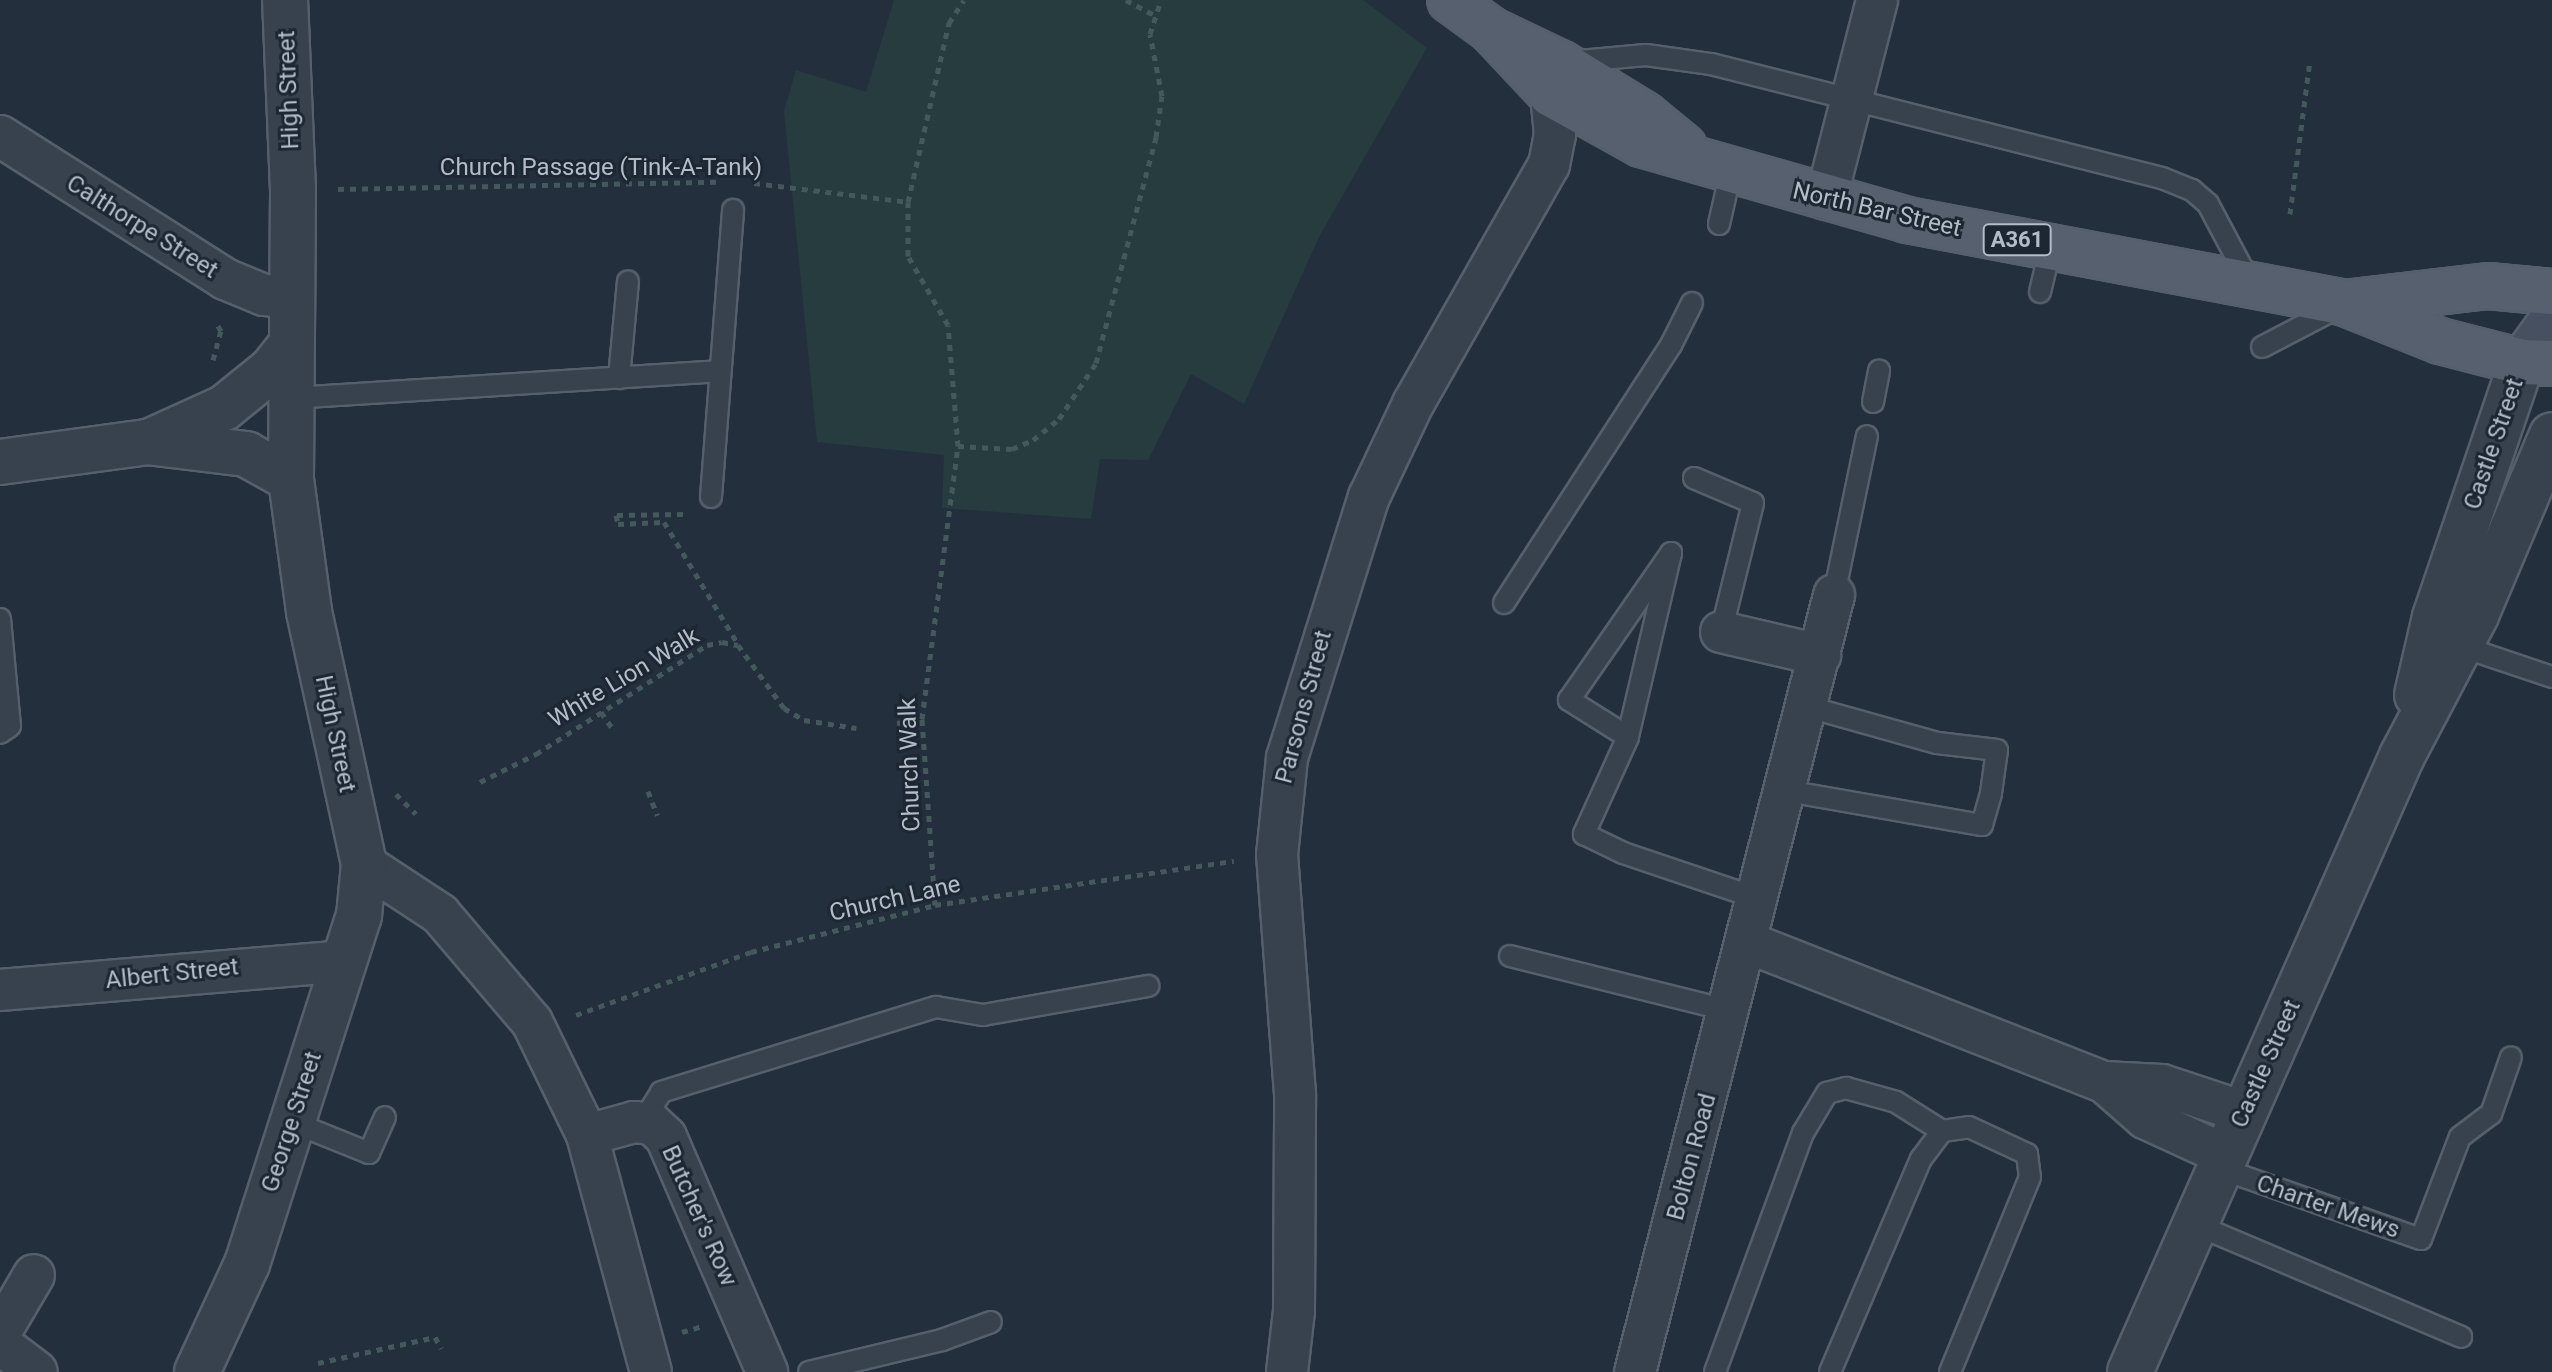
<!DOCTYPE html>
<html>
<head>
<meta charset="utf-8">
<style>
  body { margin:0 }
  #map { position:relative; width:2552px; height:1372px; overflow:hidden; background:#242f3e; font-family:Roboto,sans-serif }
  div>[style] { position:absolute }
  .green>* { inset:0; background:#263c3f }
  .path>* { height:5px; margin-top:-2.5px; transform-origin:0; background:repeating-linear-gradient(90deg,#44595c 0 6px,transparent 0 12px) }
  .roads { filter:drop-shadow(2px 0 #565f6c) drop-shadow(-2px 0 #565f6c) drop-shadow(0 2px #565f6c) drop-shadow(0 -2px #565f6c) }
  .service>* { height:20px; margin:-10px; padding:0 10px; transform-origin:10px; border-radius:10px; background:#38414e }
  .minor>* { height:40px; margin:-20px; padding:0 20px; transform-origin:20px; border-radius:20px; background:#38414e }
  .tertiary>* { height:44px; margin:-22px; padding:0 22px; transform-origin:22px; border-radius:22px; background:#38414e }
  .secondary>* { height:44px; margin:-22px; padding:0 22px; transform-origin:22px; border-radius:22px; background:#465061 }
  .primary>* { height:44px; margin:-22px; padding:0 22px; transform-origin:22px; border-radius:22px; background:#56606e }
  span { translate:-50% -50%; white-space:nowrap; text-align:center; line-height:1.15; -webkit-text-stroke:6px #1d2633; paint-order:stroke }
  .shield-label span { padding:2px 6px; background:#1d2633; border:2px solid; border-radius:6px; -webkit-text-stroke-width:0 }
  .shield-label { font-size:22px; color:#b4bcc9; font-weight:700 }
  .street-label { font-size:24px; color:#b4bcc9 }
</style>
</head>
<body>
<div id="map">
  <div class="green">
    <i style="clip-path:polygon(894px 0,1363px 0,1427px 48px,1319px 237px,1244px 404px,1191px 374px,1148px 460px,1100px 459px,1091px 519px,942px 508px,944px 455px,817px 442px,784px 111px,796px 70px,866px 92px)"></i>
  </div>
  <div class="path">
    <i style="left:1126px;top:0;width:34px;rotate:28deg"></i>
    <i style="left:754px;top:183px;width:155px;rotate:7deg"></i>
    <i style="left:338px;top:189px;width:378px;rotate:-1.1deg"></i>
    <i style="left:2290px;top:214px;width:154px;rotate:-82.6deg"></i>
    <i style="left:213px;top:360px;width:30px;rotate:-75deg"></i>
    <i style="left:221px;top:331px;width:8px;rotate:-120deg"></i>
    <i style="left:958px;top:446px;width:54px;rotate:3.2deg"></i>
    <i style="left:1012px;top:449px;width:23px;rotate:-23deg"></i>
    <i style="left:1033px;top:440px;width:33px;rotate:-39deg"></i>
    <i style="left:1059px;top:419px;width:67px;rotate:-56.5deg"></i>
    <i style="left:1096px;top:363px;width:234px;rotate:-75.1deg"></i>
    <i style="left:1156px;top:137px;width:41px;rotate:-81.7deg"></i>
    <i style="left:1162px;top:96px;width:63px;rotate:-101deg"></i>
    <i style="left:1150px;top:34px;width:36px;rotate:-72deg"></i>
    <i style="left:683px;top:514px;width:67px;rotate:179.1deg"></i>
    <i style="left:616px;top:515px;width:9px;rotate:77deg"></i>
    <i style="left:618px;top:524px;width:46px;rotate:-2.5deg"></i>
    <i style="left:664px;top:522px;width:143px;rotate:58.8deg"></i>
    <i style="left:601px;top:712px;width:21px;rotate:55deg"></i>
    <i style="left:897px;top:723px;width:25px;rotate:-9deg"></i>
    <i style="left:480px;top:782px;width:63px;rotate:-26.6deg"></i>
    <i style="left:536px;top:754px;width:203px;rotate:-32.5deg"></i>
    <i style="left:707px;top:645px;width:15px;rotate:-11deg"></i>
    <i style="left:722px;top:642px;width:16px;rotate:11deg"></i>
    <i style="left:738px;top:645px;width:78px;rotate:53.9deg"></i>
    <i style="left:784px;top:708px;width:23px;rotate:31deg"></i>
    <i style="left:804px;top:720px;width:53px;rotate:8.7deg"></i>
    <i style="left:648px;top:791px;width:26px;rotate:69deg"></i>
    <i style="left:396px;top:794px;width:28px;rotate:45deg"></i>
    <i style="left:935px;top:905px;width:186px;rotate:-94deg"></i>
    <i style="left:922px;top:719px;width:275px;rotate:-82.5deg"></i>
    <i style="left:958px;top:446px;width:121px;rotate:-94.7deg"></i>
    <i style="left:948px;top:325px;width:80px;rotate:-120.1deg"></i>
    <i style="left:908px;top:256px;width:54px;rotate:-90deg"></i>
    <i style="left:908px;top:202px;width:184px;rotate:-77.1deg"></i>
    <i style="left:949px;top:23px;width:27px;rotate:-57deg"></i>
    <i style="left:576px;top:1015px;width:186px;rotate:-19.8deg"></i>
    <i style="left:751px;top:952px;width:190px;rotate:-14.3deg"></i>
    <i style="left:935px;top:905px;width:302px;rotate:-8.4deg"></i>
    <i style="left:682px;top:1332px;width:22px;rotate:-16deg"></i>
    <i style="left:318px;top:1363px;width:120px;rotate:-12.5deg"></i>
    <i style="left:435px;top:1337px;width:13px;rotate:61deg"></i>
  </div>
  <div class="roads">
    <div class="service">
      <i style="left:1569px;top:62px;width:77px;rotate:-5.2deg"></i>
      <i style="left:1646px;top:55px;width:66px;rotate:7.9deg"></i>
      <i style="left:1711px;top:64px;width:465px;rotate:14.2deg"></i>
      <i style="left:2162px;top:178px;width:32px;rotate:22deg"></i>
      <i style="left:2192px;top:190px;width:21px;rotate:41deg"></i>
      <i style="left:2208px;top:204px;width:89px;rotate:62deg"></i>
      <i style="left:1719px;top:224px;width:54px;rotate:-77.2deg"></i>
      <i style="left:2040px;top:292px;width:47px;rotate:-76.6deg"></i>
      <i style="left:2262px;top:347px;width:87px;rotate:-27.5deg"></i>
      <i style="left:619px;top:378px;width:97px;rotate:-84.7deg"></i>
      <i style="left:292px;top:398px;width:429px;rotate:-3.6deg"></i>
      <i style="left:1873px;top:402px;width:32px;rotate:-79deg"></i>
      <i style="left:1694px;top:478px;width:64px;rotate:23deg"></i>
      <i style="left:1753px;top:503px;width:133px;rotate:103.9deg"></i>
      <i style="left:711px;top:497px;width:288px;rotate:-85.6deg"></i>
      <i style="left:1834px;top:595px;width:162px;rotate:-78.3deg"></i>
      <i style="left:1504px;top:603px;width:307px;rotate:-57.1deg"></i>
      <i style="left:1671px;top:345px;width:47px;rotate:-63.4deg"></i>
      <i style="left:0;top:619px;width:107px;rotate:84.7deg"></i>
      <i style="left:10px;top:726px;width:12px;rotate:145deg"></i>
      <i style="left:2457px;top:645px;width:100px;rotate:18.6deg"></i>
      <i style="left:1628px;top:737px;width:70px;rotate:-147.9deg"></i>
      <i style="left:1569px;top:700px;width:179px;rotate:-55.2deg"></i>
      <i style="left:1671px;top:553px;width:189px;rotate:103.2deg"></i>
      <i style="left:1628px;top:737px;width:107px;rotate:114.4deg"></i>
      <i style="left:1584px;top:834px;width:43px;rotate:26deg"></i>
      <i style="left:1623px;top:853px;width:145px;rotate:18.6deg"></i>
      <i style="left:1787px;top:791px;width:198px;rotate:9.9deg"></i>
      <i style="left:1982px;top:825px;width:33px;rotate:-74deg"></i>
      <i style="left:1991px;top:793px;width:43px;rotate:-82.1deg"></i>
      <i style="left:1997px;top:750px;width:60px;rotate:-173.3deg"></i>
      <i style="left:1937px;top:743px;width:133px;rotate:-164.3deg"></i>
      <i style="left:1510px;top:956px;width:228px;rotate:14deg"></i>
      <i style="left:292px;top:1122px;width:83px;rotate:21.9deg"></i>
      <i style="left:369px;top:1153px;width:39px;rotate:-66deg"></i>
      <i style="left:642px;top:1123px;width:36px;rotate:-58deg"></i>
      <i style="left:661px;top:1092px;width:288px;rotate:-17.2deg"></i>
      <i style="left:936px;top:1007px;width:48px;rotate:9.7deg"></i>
      <i style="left:983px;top:1015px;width:168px;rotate:-10deg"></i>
      <i style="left:2219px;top:1168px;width:214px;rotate:19.4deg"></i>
      <i style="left:2421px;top:1239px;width:109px;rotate:-69.1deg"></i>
      <i style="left:2460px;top:1137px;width:39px;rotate:-37deg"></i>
      <i style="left:2491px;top:1114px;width:60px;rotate:-70.7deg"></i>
      <i style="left:2194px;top:1224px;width:290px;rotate:22.9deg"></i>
      <i style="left:809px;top:1372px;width:137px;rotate:-13.5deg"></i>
      <i style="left:942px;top:1340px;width:52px;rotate:-20.2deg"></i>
      <i style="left:1715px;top:1372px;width:255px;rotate:-69.8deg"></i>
      <i style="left:1803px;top:1133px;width:47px;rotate:-59deg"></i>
      <i style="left:1827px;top:1093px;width:20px;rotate:-15deg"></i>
      <i style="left:1846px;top:1088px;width:52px;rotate:15.6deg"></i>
      <i style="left:1896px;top:1102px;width:54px;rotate:32.2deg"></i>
      <i style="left:1830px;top:1372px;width:232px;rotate:-66.9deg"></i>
      <i style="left:1921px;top:1159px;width:35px;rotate:-53deg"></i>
      <i style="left:1942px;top:1131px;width:27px;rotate:-8deg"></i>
      <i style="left:1969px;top:1127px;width:64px;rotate:25deg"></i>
      <i style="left:2027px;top:1154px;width:23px;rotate:83deg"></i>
      <i style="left:2030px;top:1177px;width:211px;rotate:112.3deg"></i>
    </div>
    <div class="minor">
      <i style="left:0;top:136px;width:267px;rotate:32.4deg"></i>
      <i style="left:225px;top:279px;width:42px;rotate:22.3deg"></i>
      <i style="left:264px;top:295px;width:29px;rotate:4deg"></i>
      <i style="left:1826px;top:199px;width:205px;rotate:-75.6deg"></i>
      <i style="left:1721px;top:632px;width:102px;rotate:13.1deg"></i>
      <i style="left:364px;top:864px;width:91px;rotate:33.3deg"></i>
      <i style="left:440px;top:914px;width:142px;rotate:49.6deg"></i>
      <i style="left:532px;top:1022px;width:126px;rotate:64deg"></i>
      <i style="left:587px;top:1135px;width:245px;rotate:74.9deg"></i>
      <i style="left:1749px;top:943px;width:381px;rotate:21.4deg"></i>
      <i style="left:2104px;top:1082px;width:58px;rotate:3deg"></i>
      <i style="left:2162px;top:1085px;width:85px;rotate:18.4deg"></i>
      <i style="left:0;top:990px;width:345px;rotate:-4.8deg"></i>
      <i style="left:2104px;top:1082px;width:55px;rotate:41.3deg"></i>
      <i style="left:2145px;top:1118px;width:88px;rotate:24.8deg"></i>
      <i style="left:587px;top:1135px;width:49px;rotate:-15.5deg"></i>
      <i style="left:634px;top:1122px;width:18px;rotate:6deg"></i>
      <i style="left:652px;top:1124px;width:19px;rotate:43deg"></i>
      <i style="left:666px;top:1137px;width:256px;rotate:66.7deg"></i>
      <i style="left:0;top:1333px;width:67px;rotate:-59.6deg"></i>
      <i style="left:0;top:1344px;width:46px;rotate:37.1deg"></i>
      <i style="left:1287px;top:1372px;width:61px;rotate:-83.5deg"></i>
      <i style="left:1294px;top:1311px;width:217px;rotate:-89.7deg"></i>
      <i style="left:1295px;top:1094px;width:240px;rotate:-94.3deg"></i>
      <i style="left:1277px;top:855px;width:98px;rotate:-84.1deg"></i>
      <i style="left:1287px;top:758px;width:274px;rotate:-72.6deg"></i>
      <i style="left:1369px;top:497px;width:103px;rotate:-64.7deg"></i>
      <i style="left:1413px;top:404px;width:275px;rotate:-60.4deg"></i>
      <i style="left:1549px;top:165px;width:31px;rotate:-79deg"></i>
      <i style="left:1555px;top:135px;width:41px;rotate:-95.6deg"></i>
      <i style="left:1635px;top:1372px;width:802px;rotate:-75.63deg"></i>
    </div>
    <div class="tertiary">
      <i style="left:153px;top:440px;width:78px;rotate:-24.3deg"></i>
      <i style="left:224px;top:408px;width:60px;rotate:-39deg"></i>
      <i style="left:271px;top:370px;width:33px;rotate:-51deg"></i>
      <i style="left:0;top:462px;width:148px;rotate:-7.7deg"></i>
      <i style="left:147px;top:442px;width:100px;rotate:6.9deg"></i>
      <i style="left:246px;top:454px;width:51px;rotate:29.1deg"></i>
      <i style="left:2417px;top:695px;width:80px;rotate:-77deg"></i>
      <i style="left:2435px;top:617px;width:269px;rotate:-71.2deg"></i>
      <i style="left:197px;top:1372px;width:119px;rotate:-65.2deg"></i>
      <i style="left:247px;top:1264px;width:366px;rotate:-72.2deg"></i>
      <i style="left:359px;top:916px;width:52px;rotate:-84.5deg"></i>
      <i style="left:364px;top:864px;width:259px;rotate:-102.3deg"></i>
      <i style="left:309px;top:611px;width:133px;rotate:-97.8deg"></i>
      <i style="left:291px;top:479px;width:289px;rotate:-89.6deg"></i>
      <i style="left:293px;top:190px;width:190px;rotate:-92.4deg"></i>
      <i style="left:2130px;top:1372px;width:673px;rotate:-66.18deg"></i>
      <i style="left:2402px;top:756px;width:159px;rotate:-62.3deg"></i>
      <i style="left:2476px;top:615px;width:195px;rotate:-67.1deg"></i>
    </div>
    <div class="secondary">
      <i style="left:2522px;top:362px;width:51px;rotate:-53.8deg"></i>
    </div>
    <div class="primary">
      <i style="left:1450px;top:0;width:51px;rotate:36.2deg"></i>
      <i style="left:1491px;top:30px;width:79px;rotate:25.6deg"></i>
      <i style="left:1562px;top:64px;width:97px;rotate:31.6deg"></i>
      <i style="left:1645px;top:115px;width:50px;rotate:39.4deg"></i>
      <i style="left:1491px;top:30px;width:88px;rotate:46.8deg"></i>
      <i style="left:1551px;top:94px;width:103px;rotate:29.1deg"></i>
      <i style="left:1641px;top:144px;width:277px;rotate:15.9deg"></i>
      <i style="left:1907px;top:220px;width:446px;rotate:10.7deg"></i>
      <i style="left:2345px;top:303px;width:102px;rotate:21.8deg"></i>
      <i style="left:2440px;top:341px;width:85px;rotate:14.4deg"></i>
      <i style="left:2522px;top:362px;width:30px;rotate:2deg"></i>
      <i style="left:2352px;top:302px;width:137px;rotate:-6.7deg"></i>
      <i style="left:2488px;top:286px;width:64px;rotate:5.4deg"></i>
    </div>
  </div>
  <div class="shield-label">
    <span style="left:2017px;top:240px">A361</span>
  </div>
  <div class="street-label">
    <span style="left:289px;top:90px;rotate:-92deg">High Street</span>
    <span style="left:601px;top:168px">Church Passage (Tink-A-Tank)</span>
    <span style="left:1877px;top:210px;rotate:13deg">North Bar Street</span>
    <span style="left:142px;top:227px;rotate:32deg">Calthorpe Street</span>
    <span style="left:2494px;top:444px;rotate:-71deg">Castle Street</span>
    <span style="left:624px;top:678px;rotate:-31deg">White Lion Walk</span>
    <span style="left:1304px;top:707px;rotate:-75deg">Parsons Street</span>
    <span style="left:335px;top:734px;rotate:78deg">High Street</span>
    <span style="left:910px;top:765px;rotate:-92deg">Church Walk</span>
    <span style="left:895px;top:899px;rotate:-13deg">Church Lane</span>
    <span style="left:172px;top:974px;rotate:-6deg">Albert Street</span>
    <span style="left:2266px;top:1064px;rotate:-66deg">Castle Street</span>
    <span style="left:292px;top:1122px;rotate:-72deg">George Street</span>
    <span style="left:1692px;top:1157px;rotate:-75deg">Bolton Road</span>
    <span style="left:2328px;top:1207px;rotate:19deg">Charter Mews</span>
    <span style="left:699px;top:1216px;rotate:66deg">Butcher's Row</span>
  </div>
</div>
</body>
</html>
